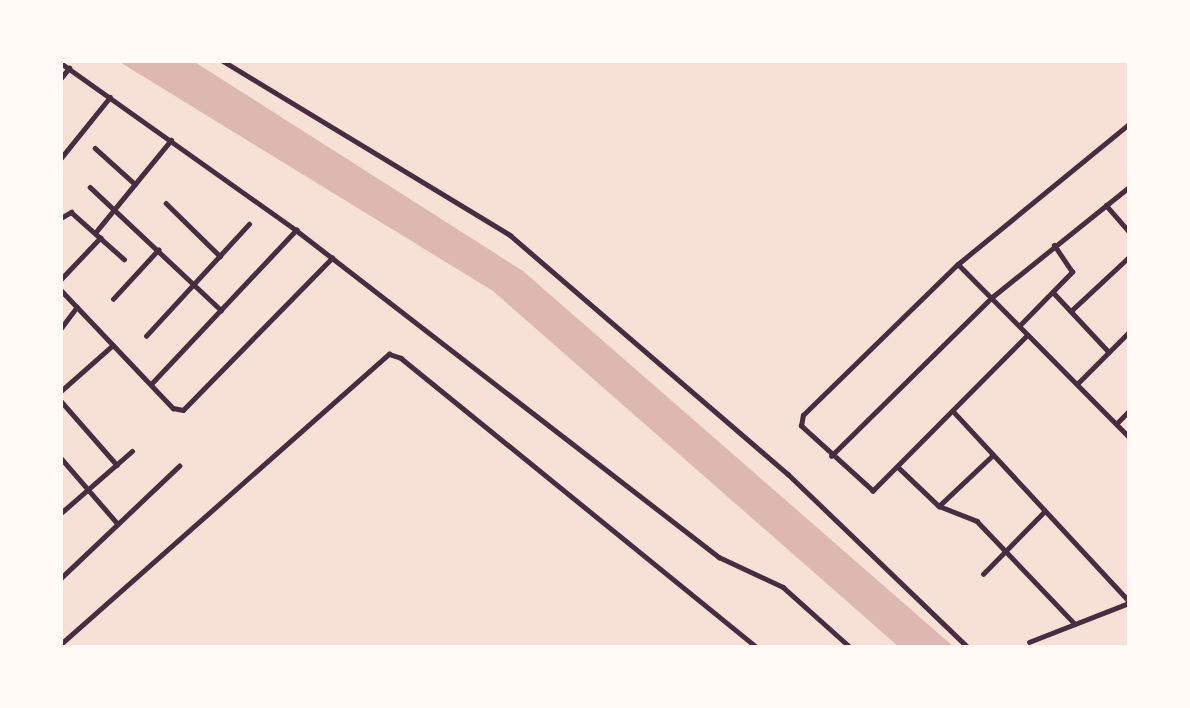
<!DOCTYPE html>
<html>
<head>
<meta charset="utf-8">
<style>
  body { margin:0 }
  #map { position:relative; width:1190px; height:708px; overflow:hidden; background:#f7e1d7; font-family:"Source Sans 3",sans-serif }
  div>[style] { position:absolute }
  .water>* { inset:0; background:#dcb8b0 }
  .minor>* { height:4.5px; margin:-2.25px; padding:0 2.25px; transform-origin:2.25px; border-radius:2.25px; background:#4a2c40 }
  span { translate:-50% -50%; white-space:nowrap; text-align:center; line-height:1.15; -webkit-text-stroke:7px #fffaf5; paint-order:stroke }
  .frame { position:absolute; inset:0; border:63px solid #fffaf5; pointer-events:none }
</style>
</head>
<body>
<div id="map">
  <div class="water">
    <i style="clip-path:polygon(118px 61px,193px 61px,523px 271px,954px 647px,899px 647px,493px 291px)"></i>
  </div>
  <div class="minor">
    <i style="left:223px;top:61px;width:336px;rotate:31.2deg"></i>
    <i style="left:510px;top:235px;width:367px;rotate:40.7deg"></i>
    <i style="left:788px;top:474px;width:250px;rotate:43.9deg"></i>
    <i style="left:61px;top:63px;width:288px;rotate:35.4deg"></i>
    <i style="left:296px;top:230px;width:535px;rotate:37.71deg"></i>
    <i style="left:719px;top:557px;width:71px;rotate:25.1deg"></i>
    <i style="left:783px;top:587px;width:90px;rotate:41.8deg"></i>
    <i style="left:61px;top:78px;width:13px;rotate:-51deg"></i>
    <i style="left:95px;top:148px;width:54px;rotate:42deg"></i>
    <i style="left:61px;top:158px;width:78px;rotate:-51.2deg"></i>
    <i style="left:90px;top:187px;width:180px;rotate:43.2deg"></i>
    <i style="left:166px;top:203px;width:76px;rotate:44.5deg"></i>
    <i style="left:1106px;top:205px;width:35px;rotate:49deg"></i>
    <i style="left:61px;top:218px;width:12px;rotate:-31deg"></i>
    <i style="left:71px;top:212px;width:71px;rotate:41.6deg"></i>
    <i style="left:95px;top:233px;width:120px;rotate:-50.7deg"></i>
    <i style="left:958px;top:264px;width:243px;rotate:45.3deg"></i>
    <i style="left:61px;top:279px;width:57px;rotate:-46.4deg"></i>
    <i style="left:61px;top:290px;width:163px;rotate:46.5deg"></i>
    <i style="left:173px;top:408px;width:10px;rotate:11deg"></i>
    <i style="left:183px;top:410px;width:213px;rotate:-45.6deg"></i>
    <i style="left:1053px;top:292px;width:82px;rotate:47deg"></i>
    <i style="left:113px;top:299px;width:67px;rotate:-47.4deg"></i>
    <i style="left:1071px;top:311px;width:79px;rotate:-43deg"></i>
    <i style="left:1019px;top:326px;width:76px;rotate:-45.5deg"></i>
    <i style="left:1072px;top:272px;width:32px;rotate:-124deg"></i>
    <i style="left:61px;top:328px;width:26px;rotate:-53deg"></i>
    <i style="left:1028px;top:335px;width:220px;rotate:134.8deg"></i>
    <i style="left:873px;top:491px;width:97px;rotate:-137.9deg"></i>
    <i style="left:801px;top:426px;width:11px;rotate:-80deg"></i>
    <i style="left:803px;top:415px;width:216px;rotate:-44.3deg"></i>
    <i style="left:958px;top:264px;width:221px;rotate:-39.3deg"></i>
    <i style="left:146px;top:336px;width:152px;rotate:-47.4deg"></i>
    <i style="left:151px;top:384px;width:212px;rotate:-46.7deg"></i>
    <i style="left:1077px;top:384px;width:74px;rotate:-45deg"></i>
    <i style="left:61px;top:391px;width:69px;rotate:-41.5deg"></i>
    <i style="left:61px;top:401px;width:85px;rotate:48.8deg"></i>
    <i style="left:953px;top:411px;width:259px;rotate:47.2deg"></i>
    <i style="left:1116px;top:424px;width:18px;rotate:-45deg"></i>
    <i style="left:831px;top:456px;width:225px;rotate:-44.6deg"></i>
    <i style="left:991px;top:298px;width:177px;rotate:-38.8deg"></i>
    <i style="left:61px;top:458px;width:87px;rotate:49.2deg"></i>
    <i style="left:898px;top:467px;width:57px;rotate:43.6deg"></i>
    <i style="left:939px;top:506px;width:41px;rotate:21.5deg"></i>
    <i style="left:977px;top:521px;width:142px;rotate:46.4deg"></i>
    <i style="left:939px;top:506px;width:74px;rotate:-43.4deg"></i>
    <i style="left:61px;top:513px;width:94px;rotate:-41.1deg"></i>
    <i style="left:983px;top:574px;width:88px;rotate:-45.5deg"></i>
    <i style="left:61px;top:578px;width:163px;rotate:-43.5deg"></i>
    <i style="left:1029px;top:642px;width:107px;rotate:-21.3deg"></i>
    <i style="left:61px;top:644px;width:438px;rotate:-41.5deg"></i>
    <i style="left:389px;top:354px;width:13px;rotate:18deg"></i>
    <i style="left:401px;top:358px;width:458px;rotate:39.1deg"></i>
  </div>
  <div class="frame"></div>
</div>
</body>
</html>
